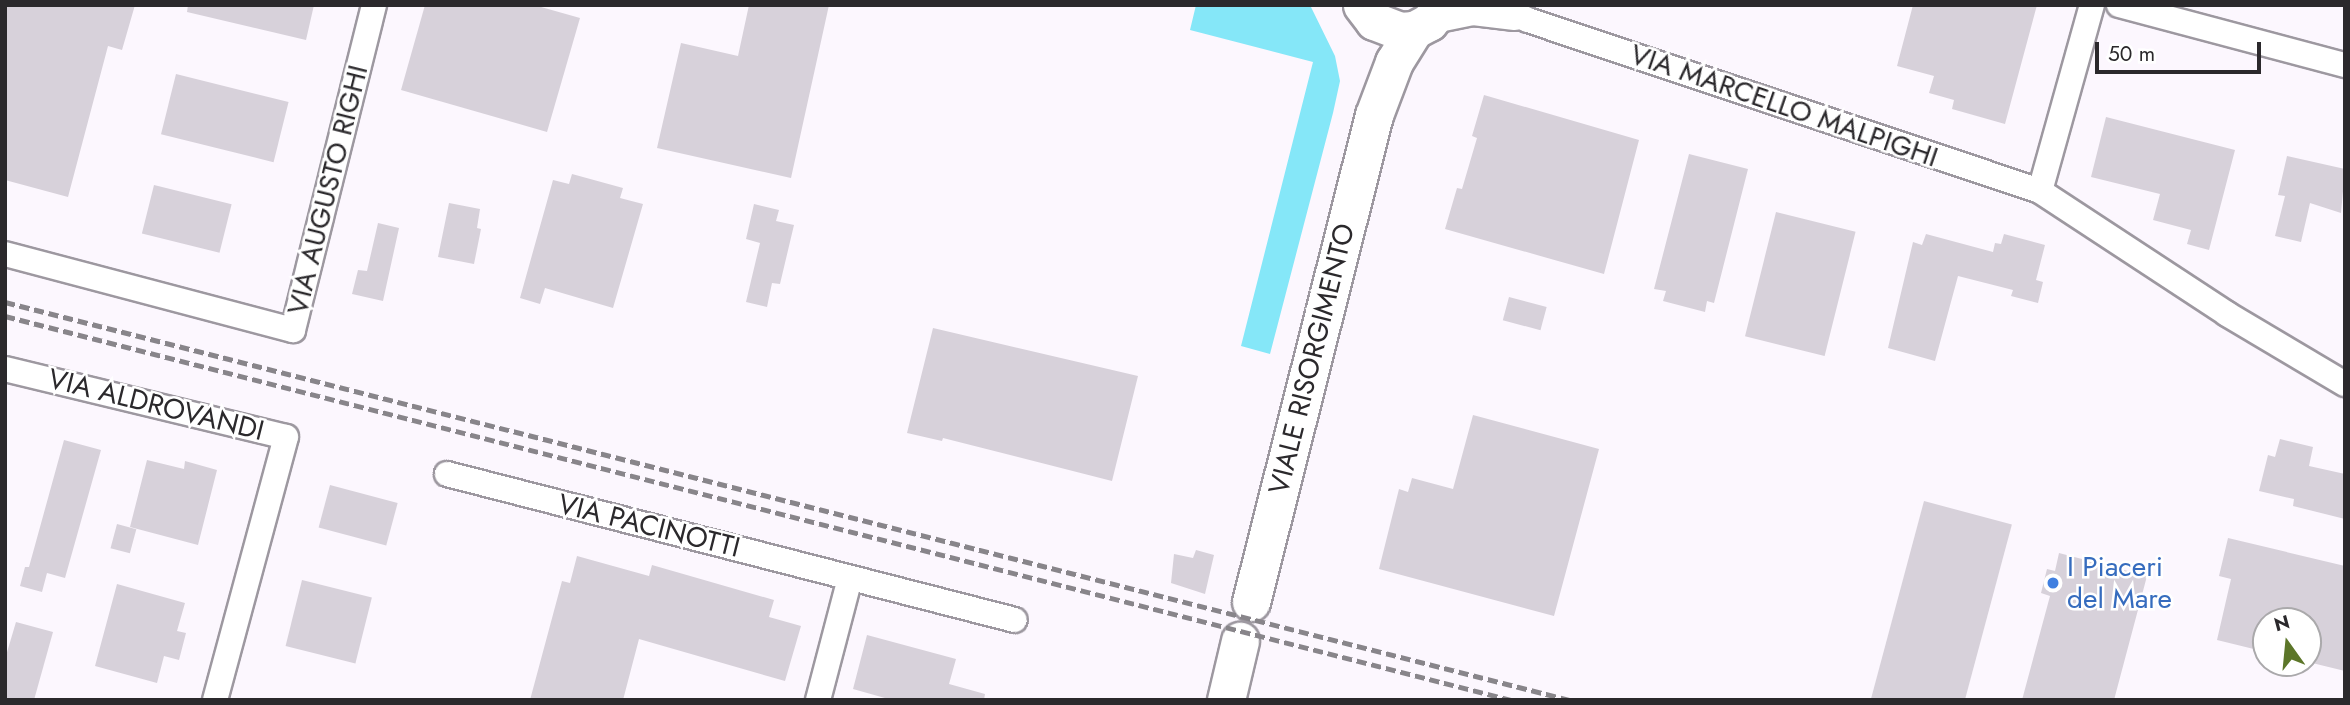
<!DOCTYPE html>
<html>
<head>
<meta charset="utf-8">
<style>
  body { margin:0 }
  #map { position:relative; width:2350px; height:705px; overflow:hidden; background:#fcf7fe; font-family:Jost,sans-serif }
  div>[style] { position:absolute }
  .water>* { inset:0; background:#85e7f8 }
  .building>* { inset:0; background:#d7d1da; transform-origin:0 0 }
  .roads { filter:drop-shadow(2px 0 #9d98a0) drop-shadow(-2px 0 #9d98a0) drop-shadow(0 2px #9d98a0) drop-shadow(0 -2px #9d98a0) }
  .street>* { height:24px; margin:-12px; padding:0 12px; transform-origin:12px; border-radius:12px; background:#fff }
  .primary>* { height:37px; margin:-18.5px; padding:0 18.5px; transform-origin:18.5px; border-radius:18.5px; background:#fff }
  .rail>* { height:5px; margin-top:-2.5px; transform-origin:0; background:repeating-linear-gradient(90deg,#88858a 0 10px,transparent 0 15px) }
  .dots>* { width:19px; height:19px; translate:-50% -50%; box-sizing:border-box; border:4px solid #fff; border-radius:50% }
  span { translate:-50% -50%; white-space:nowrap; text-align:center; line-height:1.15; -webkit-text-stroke:5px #fff; paint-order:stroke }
  .street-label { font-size:28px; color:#2b292c }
  .shop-label { font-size:28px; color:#366cbe }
  .left { translate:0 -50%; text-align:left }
  .frame { position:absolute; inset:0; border:7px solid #2b292c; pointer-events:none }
  .north { position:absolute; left:2252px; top:607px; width:70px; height:70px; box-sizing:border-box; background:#fff; border:2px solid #aaa9ab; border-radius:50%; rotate:345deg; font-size:19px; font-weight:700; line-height:28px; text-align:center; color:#2b292c }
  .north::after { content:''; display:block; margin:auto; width:24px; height:32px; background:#5c7629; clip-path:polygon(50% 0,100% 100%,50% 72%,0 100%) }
  .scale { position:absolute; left:2095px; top:42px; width:166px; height:32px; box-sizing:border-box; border:4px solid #2b292c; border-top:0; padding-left:9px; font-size:21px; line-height:24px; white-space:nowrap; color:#2b292c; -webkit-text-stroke:5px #fff; paint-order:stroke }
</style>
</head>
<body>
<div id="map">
  <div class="water">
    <i style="clip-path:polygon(1196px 5px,1310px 5px,1335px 56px,1340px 81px,1333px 113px,1270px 354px,1241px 346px,1313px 62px,1190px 30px)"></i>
  </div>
  <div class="building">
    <i style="clip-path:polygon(5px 5px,135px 5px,122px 50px,108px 46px,68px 197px,5px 180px)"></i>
    <i style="clip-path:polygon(188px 5px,314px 5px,306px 40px,187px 12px)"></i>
    <i style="clip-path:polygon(425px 5px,534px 5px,580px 18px,547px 132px,401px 90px)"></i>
    <i style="clip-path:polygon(749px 5px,829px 5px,791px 178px,657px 148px,681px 43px,738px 56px)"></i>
    <i style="clip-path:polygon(1913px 5px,2037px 5px,2005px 124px,1952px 109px,1954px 100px,1929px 93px,1934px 76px,1897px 66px)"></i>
    <i style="left:176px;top:74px;width:116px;height:62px;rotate:14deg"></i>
    <i style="clip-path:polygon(1484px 95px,1639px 140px,1604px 274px,1445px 229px,1457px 188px,1462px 189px,1477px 138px,1472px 136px)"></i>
    <i style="clip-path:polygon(2106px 117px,2235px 150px,2209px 250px,2187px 244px,2191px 230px,2153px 220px,2160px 194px,2091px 177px)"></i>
    <i style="clip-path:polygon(1689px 154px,1748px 169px,1714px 303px,1707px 301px,1705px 312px,1663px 301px,1666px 291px,1654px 289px)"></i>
    <i style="clip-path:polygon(2287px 156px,2345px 169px,2341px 213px,2310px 203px,2301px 242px,2275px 236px,2285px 196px,2278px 195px)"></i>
    <i style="clip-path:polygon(572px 174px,623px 188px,620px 198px,643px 204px,613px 308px,545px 288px,540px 304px,520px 298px,553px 180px,569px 184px)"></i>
    <i style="left:154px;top:185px;width:80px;height:50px;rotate:14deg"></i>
    <i style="clip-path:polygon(449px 203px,480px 209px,477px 228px,481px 229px,474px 264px,438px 257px)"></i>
    <i style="clip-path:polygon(754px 204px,779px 210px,776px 221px,794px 225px,780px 284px,772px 283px,767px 307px,746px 302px,760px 243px,746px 239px)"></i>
    <i style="left:1776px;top:212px;width:82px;height:128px;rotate:14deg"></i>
    <i style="clip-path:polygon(378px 223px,399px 228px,383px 301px,352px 294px,358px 270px,367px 271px)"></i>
    <i style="clip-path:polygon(1926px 234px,1993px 252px,1995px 243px,2001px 244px,2004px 234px,2045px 245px,2036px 280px,2043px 282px,2038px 303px,2011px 296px,2013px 290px,1958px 276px,1935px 361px,1888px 348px,1913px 242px,1922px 245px)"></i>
    <i style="left:1509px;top:297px;width:39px;height:24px;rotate:15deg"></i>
    <i style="clip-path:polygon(933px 328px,1138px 376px,1112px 481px,943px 438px,942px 441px,907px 433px)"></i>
    <i style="clip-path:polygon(1473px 415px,1599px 449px,1554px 616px,1379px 569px,1399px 489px,1408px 492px,1412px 478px,1453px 489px)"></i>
    <i style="clip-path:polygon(2280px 439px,2313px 447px,2309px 466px,2345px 474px,2345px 519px,2293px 506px,2294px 499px,2259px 491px,2268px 455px,2275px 457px)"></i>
    <i style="clip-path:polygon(64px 440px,101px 450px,65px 578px,47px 573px,42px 592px,20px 586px,25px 567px,29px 567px)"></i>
    <i style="clip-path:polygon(147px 460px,184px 469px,185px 461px,217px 470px,198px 545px,130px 527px)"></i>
    <i style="left:330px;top:485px;width:70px;height:44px;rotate:15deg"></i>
    <i style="left:1924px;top:501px;width:91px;height:206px;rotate:15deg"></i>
    <i style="left:117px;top:524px;width:20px;height:25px;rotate:15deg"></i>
    <i style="clip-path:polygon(2228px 538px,2345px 566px,2345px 671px,2308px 662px,2308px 621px,2266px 621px,2266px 652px,2217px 640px,2231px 579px,2219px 576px)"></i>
    <i style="clip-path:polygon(1196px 550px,1214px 555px,1205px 594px,1171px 583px,1174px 554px,1193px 558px)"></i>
    <i style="clip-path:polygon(2059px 553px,2147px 576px,2114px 700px,2022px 700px,2050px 596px,2041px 593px,2047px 569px,2055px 571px)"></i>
    <i style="clip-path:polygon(577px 556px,649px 576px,652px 565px,774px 600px,769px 617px,801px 626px,785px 681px,639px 639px,623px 700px,530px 700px,562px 581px,570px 583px)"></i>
    <i style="left:302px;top:580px;width:72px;height:68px;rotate:14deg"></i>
    <i style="clip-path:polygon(117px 584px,185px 603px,177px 631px,186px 633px,179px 660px,164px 656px,157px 683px,95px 666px)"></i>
    <i style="clip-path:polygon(16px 622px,53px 632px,34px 700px,5px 700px,5px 659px)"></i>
    <i style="clip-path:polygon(867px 635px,956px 659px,949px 684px,985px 694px,984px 700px,892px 700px,853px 689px)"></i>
  </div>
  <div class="roads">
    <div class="street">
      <i style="left:1497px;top:5px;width:34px;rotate:26deg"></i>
      <i style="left:1528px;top:20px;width:540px;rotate:18.47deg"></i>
      <i style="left:2040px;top:191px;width:224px;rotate:33.3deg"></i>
      <i style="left:2227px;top:314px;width:137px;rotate:30.7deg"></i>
      <i style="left:2119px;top:5px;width:234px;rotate:14.9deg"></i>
      <i style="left:1429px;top:22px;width:45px;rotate:-11.6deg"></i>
      <i style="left:1473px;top:13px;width:42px;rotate:6.8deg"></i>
      <i style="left:2040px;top:191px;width:193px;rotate:-74.4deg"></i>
      <i style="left:5px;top:254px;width:298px;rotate:14.8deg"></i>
      <i style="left:293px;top:330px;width:335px;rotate:-76deg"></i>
      <i style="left:5px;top:369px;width:289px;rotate:13.6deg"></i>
      <i style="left:286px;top:437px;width:272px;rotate:105.1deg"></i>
      <i style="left:447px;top:474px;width:586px;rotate:14.42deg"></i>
      <i style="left:818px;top:700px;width:126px;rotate:-75.3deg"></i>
    </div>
    <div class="primary">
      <i style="left:1362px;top:5px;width:20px;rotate:53deg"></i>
      <i style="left:1374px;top:21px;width:28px;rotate:21deg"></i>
      <i style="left:1400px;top:31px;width:14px;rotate:-4deg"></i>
      <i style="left:1414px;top:30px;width:17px;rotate:-28deg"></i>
      <i style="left:1429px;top:22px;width:22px;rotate:-51deg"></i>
      <i style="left:1251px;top:602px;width:502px;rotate:-75.83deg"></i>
      <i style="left:1374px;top:115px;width:57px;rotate:-69.3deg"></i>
      <i style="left:1394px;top:62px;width:38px;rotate:-58deg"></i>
      <i style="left:1226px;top:700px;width:61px;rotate:-76.7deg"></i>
    </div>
  </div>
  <div class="rail">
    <i style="left:5px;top:302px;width:1615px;rotate:14.27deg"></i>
    <i style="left:5px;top:316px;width:1555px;rotate:14.3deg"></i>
  </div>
  <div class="dots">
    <i style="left:2053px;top:583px;background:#3f7fe0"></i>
  </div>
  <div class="street-label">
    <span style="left:1784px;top:106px;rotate:19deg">VIA MARCELLO MALPIGHI</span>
    <span style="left:328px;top:190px;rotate:-76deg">VIA AUGUSTO RIGHI</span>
    <span style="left:1312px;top:359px;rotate:-76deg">VIALE RISORGIMENTO</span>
    <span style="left:156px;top:405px;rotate:14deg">VIA ALDROVANDI</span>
    <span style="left:649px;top:526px;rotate:14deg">VIA PACINOTTI</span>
  </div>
  <div class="shop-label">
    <span class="left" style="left:2067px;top:583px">I Piaceri<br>del Mare</span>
  </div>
  <div class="frame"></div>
  <div class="north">N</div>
  <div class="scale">50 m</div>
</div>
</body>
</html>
